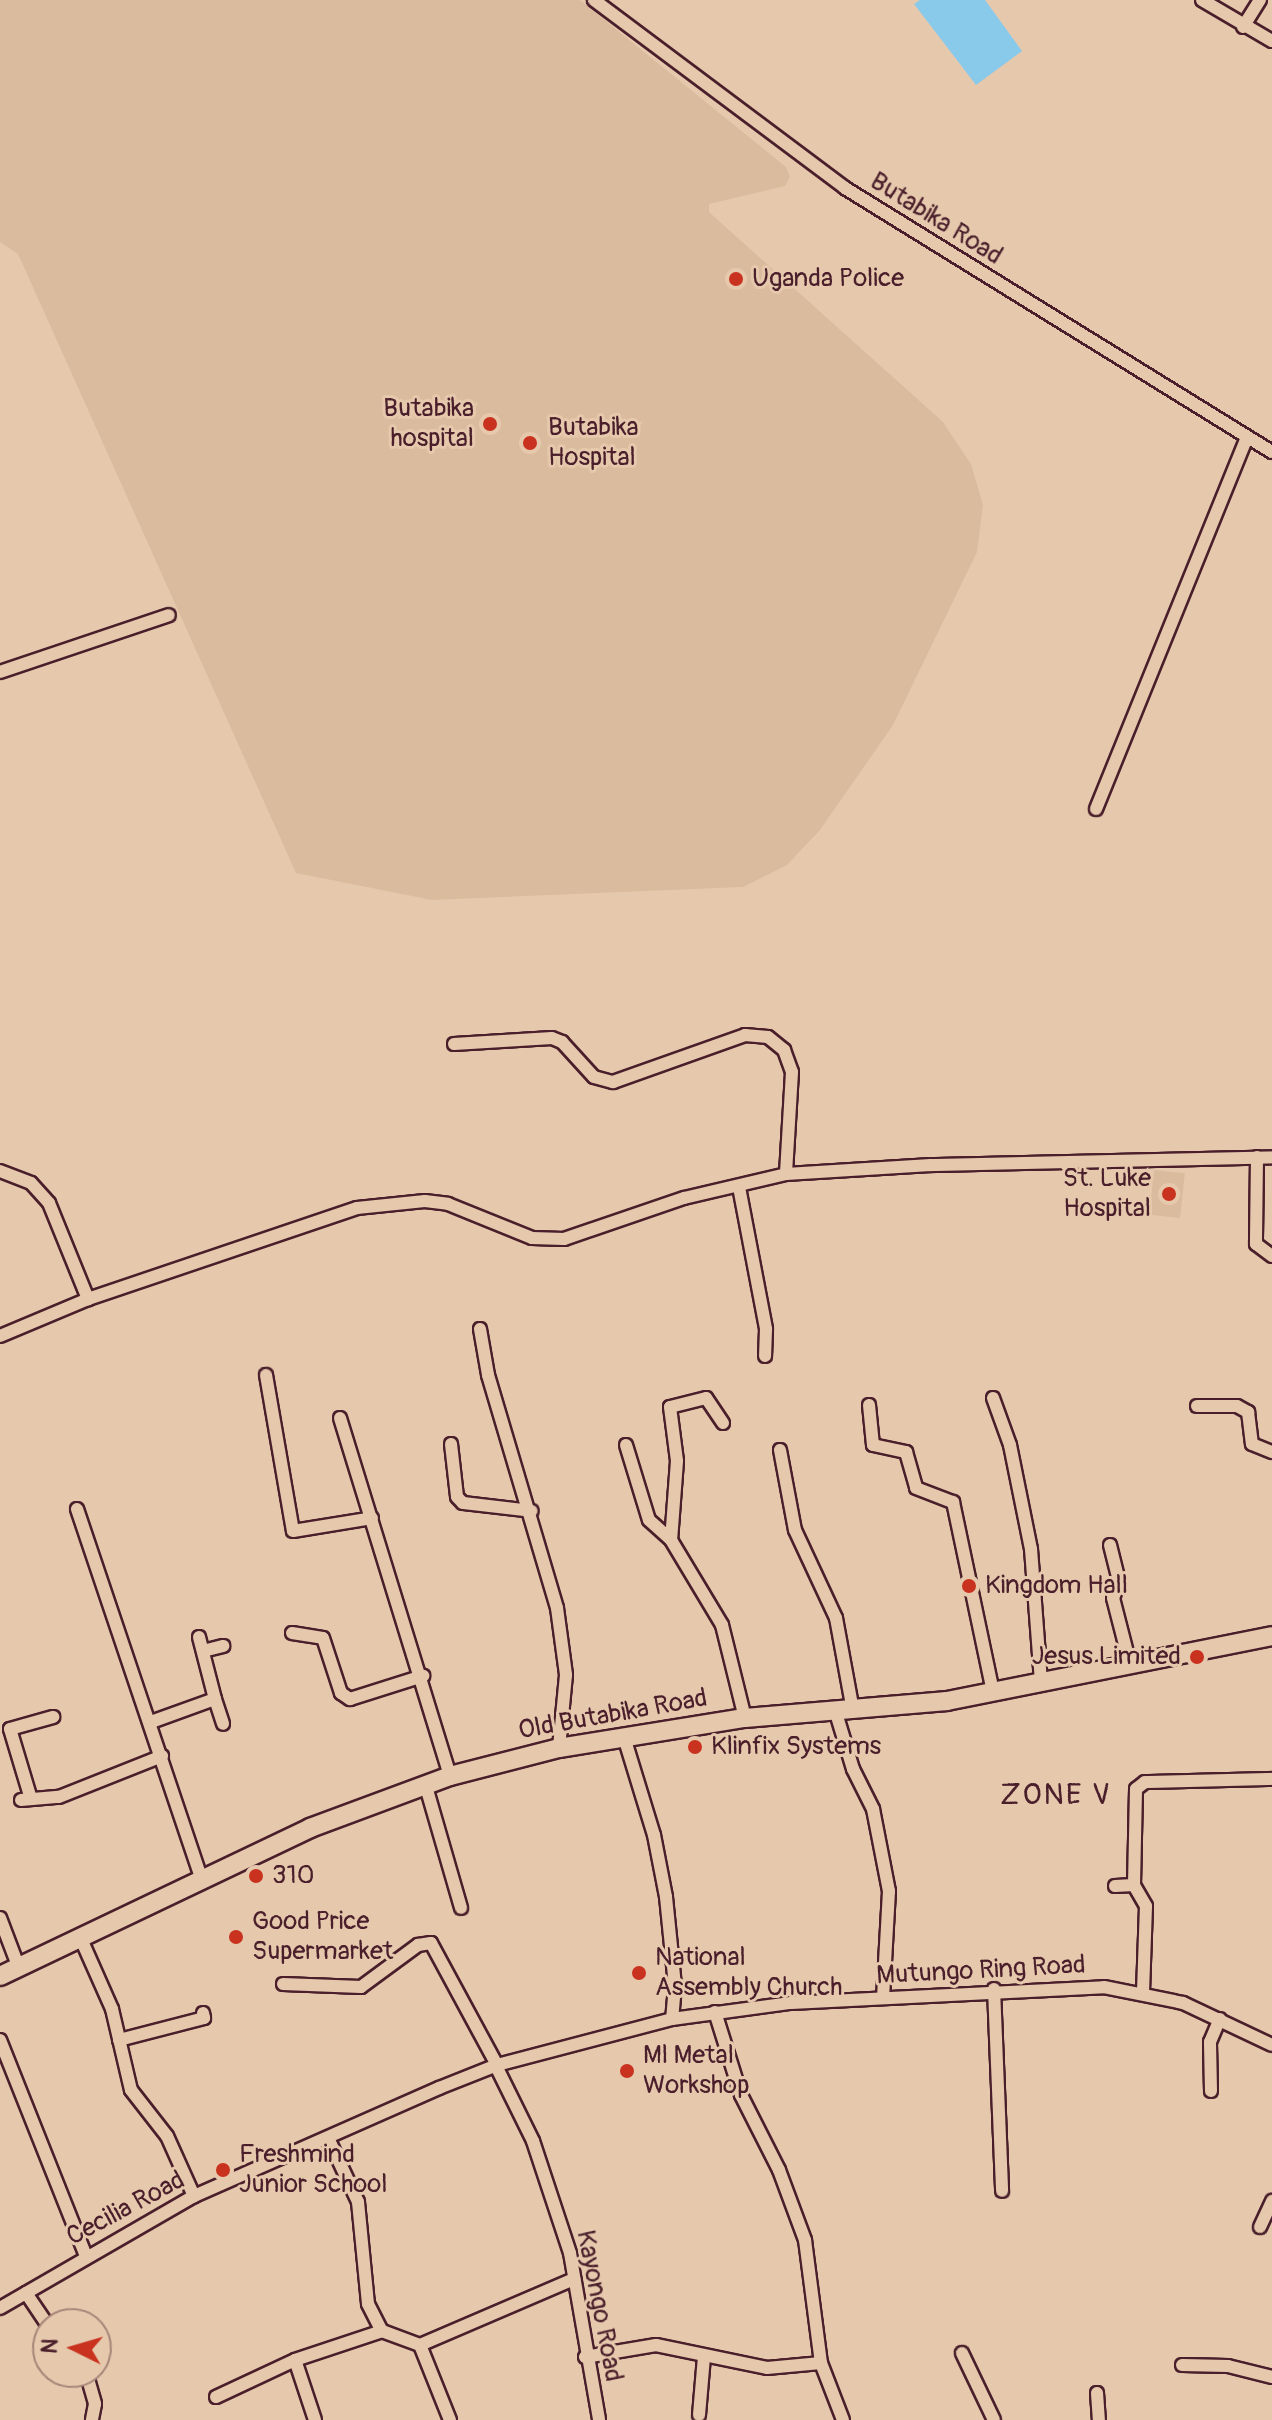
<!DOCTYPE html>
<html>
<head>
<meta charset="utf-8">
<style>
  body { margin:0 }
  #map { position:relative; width:1272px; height:2420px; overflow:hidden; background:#e6c9ad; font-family:Pangolin,sans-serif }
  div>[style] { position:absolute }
  .built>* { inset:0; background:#dabb9d; transform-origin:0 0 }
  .water>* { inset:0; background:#89c9ea }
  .roads { filter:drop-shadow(2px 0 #4a1f2b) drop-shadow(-2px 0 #4a1f2b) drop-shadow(0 2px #4a1f2b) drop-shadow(0 -2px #4a1f2b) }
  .street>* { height:12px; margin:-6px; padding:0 6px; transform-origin:6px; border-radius:6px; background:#e6c9ad }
  .secondary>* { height:18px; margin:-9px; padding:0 9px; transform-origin:9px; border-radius:9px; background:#e6c9ad }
  .dots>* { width:22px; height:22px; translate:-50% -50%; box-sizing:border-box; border:4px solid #e6c9ad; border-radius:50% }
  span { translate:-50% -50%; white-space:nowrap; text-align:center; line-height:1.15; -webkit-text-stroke:6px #e6c9ad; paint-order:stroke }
  .street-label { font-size:26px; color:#4a1f2b }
  .poi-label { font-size:26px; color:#4a1f2b }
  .left { translate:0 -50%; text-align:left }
  .right { translate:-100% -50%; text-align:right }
  .quarter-label { font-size:30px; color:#4a1f2b; letter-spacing:2px }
  .north { position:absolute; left:32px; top:2308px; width:80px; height:80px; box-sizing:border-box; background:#e6c9ad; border:2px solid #a88579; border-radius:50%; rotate:275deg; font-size:22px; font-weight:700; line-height:32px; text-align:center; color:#4a1f2b }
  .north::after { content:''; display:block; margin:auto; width:28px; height:36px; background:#c8321e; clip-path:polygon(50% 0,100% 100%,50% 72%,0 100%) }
</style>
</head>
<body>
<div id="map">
  <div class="built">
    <i style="clip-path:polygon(0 0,580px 0,786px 167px,790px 177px,785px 186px,709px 204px,709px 212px,943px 422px,971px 464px,983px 505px,977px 552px,893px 725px,820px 830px,787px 865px,743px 887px,432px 900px,296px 873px,18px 254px,0 242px)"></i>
    <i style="left:1154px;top:1170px;width:31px;height:45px;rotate:6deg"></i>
  </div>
  <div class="water">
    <i style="clip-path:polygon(920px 0,985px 0,1022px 51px,976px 85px,914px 4px)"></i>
  </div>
  <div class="roads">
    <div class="street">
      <i style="left:594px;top:0;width:314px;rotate:36.8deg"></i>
      <i style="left:845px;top:188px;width:502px;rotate:31.73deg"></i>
      <i style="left:1202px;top:0;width:81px;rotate:30.4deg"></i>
      <i style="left:1243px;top:27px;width:32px;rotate:-58deg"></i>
      <i style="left:0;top:672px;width:178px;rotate:-18.6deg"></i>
      <i style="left:1096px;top:809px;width:401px;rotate:-67.9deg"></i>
      <i style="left:454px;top:1044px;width:98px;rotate:-3.5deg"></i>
      <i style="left:552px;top:1038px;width:11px;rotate:22deg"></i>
      <i style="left:562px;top:1042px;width:47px;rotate:47.6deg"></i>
      <i style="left:594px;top:1077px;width:20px;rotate:15deg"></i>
      <i style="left:613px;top:1082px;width:140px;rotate:-19.6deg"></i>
      <i style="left:745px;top:1035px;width:23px;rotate:5deg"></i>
      <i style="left:768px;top:1037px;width:21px;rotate:39deg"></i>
      <i style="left:784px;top:1050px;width:23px;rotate:70deg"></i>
      <i style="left:792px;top:1072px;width:102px;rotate:93.4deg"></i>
      <i style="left:1257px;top:1157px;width:87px;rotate:90.7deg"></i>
      <i style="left:1256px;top:1244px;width:20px;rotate:37deg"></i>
      <i style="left:0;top:1171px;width:33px;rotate:21deg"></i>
      <i style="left:31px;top:1183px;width:27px;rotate:48deg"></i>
      <i style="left:49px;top:1203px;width:104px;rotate:67.9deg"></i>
      <i style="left:739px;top:1187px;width:145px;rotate:79.2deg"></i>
      <i style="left:766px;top:1329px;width:27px;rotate:92deg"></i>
      <i style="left:480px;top:1329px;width:47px;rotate:80.1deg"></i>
      <i style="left:488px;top:1375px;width:243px;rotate:73.5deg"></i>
      <i style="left:557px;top:1608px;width:68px;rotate:82.3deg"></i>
      <i style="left:566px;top:1675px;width:73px;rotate:95.5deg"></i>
      <i style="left:0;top:1336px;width:95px;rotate:-22.8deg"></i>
      <i style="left:88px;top:1299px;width:284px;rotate:-18.7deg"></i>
      <i style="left:357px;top:1208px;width:68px;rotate:-5.9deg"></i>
      <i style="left:425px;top:1201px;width:23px;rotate:7deg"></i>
      <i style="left:448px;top:1204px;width:91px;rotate:22deg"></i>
      <i style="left:532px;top:1238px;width:32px;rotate:2deg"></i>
      <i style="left:564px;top:1239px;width:127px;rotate:-18.9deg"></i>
      <i style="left:684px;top:1198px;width:105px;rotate:-13.2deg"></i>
      <i style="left:786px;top:1174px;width:145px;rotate:-3.6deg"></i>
      <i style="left:931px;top:1165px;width:341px;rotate:-1.3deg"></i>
      <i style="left:266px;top:1375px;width:158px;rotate:80.2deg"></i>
      <i style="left:293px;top:1531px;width:80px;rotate:-9.3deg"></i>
      <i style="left:993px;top:1398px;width:50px;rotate:70.1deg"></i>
      <i style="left:1010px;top:1445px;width:106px;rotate:78.6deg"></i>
      <i style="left:1031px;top:1549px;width:133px;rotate:85.7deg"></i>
      <i style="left:869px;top:1405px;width:40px;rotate:84.3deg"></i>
      <i style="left:873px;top:1445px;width:34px;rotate:12deg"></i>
      <i style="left:906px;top:1452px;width:37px;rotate:74deg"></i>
      <i style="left:916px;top:1488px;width:40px;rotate:21deg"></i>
      <i style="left:953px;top:1502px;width:194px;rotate:78.1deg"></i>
      <i style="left:1197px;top:1406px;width:40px"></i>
      <i style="left:1237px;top:1406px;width:13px;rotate:29deg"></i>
      <i style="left:1248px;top:1412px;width:32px;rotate:83deg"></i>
      <i style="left:1252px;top:1444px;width:22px;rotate:22deg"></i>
      <i style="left:340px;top:1418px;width:375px;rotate:72.9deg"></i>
      <i style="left:723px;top:1423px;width:30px;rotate:-124deg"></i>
      <i style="left:706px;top:1398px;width:37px;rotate:166deg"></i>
      <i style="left:670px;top:1407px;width:54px;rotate:82.6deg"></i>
      <i style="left:677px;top:1461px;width:79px;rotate:94.3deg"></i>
      <i style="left:671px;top:1540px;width:99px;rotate:59deg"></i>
      <i style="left:722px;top:1625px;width:96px;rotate:76.1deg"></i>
      <i style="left:451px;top:1444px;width:53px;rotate:83.5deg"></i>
      <i style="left:457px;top:1497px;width:8px;rotate:45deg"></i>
      <i style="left:463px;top:1503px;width:69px;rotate:6.6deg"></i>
      <i style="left:626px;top:1445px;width:78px;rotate:73deg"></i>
      <i style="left:649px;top:1520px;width:30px;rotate:42deg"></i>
      <i style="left:780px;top:1450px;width:81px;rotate:79.4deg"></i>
      <i style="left:795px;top:1530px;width:97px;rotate:65deg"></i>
      <i style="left:836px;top:1618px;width:95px;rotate:79.6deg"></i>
      <i style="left:77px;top:1509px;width:389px;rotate:71.4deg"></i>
      <i style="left:1110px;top:1545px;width:37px;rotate:76deg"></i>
      <i style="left:1119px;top:1581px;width:18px;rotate:109deg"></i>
      <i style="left:1113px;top:1598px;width:68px;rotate:75.6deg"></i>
      <i style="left:292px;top:1633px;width:31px;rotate:9deg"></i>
      <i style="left:323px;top:1638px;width:58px;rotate:71.9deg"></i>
      <i style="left:341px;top:1693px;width:11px;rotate:34deg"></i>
      <i style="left:350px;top:1699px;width:77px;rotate:-17.5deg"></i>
      <i style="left:203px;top:1651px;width:21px;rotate:-14deg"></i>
      <i style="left:215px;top:1699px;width:26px;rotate:72deg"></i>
      <i style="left:836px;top:1713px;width:59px;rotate:73.1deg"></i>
      <i style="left:853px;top:1769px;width:45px;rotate:63.4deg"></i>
      <i style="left:873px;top:1809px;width:84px;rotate:79deg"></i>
      <i style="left:889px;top:1891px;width:107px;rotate:93.2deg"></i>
      <i style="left:151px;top:1722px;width:68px;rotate:-19.8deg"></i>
      <i style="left:215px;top:1699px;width:64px;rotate:-104.5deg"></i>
      <i style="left:624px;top:1737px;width:102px;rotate:73deg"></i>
      <i style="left:654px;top:1835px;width:63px;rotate:79deg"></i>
      <i style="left:666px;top:1897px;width:89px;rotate:84.2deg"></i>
      <i style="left:675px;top:1986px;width:33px;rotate:95deg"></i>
      <i style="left:425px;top:1783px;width:130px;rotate:73.9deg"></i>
      <i style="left:31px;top:1799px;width:73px;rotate:-106.7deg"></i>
      <i style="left:10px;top:1729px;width:45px;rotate:-15.6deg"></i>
      <i style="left:21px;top:1800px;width:38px;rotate:-5deg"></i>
      <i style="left:59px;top:1797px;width:111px;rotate:-21.7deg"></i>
      <i style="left:1115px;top:1886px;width:19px;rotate:-3deg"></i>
      <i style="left:0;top:1918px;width:53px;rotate:69.2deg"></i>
      <i style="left:81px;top:1939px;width:77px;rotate:66.1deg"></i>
      <i style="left:112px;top:2009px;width:83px;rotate:76.8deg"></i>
      <i style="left:131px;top:2090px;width:58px;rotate:52deg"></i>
      <i style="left:167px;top:2136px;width:66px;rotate:65.8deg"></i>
      <i style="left:283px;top:1984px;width:78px;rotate:2.2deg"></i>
      <i style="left:361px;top:1987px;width:71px;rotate:-36.4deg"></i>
      <i style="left:418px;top:1945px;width:13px;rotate:-9deg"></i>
      <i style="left:431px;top:1943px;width:139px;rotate:61.6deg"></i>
      <i style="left:994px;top:1989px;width:202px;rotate:87.7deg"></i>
      <i style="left:1143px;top:1992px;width:86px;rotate:-88deg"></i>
      <i style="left:1146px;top:1906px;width:24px;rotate:-120deg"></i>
      <i style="left:1134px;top:1885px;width:96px;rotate:-88.8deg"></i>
      <i style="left:1136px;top:1789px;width:11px;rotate:-38deg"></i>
      <i style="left:1145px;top:1782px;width:127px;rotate:-1.4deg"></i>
      <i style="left:715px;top:2012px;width:87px;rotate:72.6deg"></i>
      <i style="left:741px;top:2095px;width:84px;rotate:63.1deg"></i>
      <i style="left:779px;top:2170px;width:75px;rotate:69.6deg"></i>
      <i style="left:805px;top:2240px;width:124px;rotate:82.6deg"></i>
      <i style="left:821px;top:2363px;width:61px;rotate:68.9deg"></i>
      <i style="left:0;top:2040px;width:230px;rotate:68.3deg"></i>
      <i style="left:119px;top:2040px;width:88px;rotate:-14.5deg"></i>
      <i style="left:204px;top:2018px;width:5px;rotate:-101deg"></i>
      <i style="left:497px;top:2068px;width:81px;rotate:63.7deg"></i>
      <i style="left:533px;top:2141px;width:118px;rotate:71.7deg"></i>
      <i style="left:570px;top:2253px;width:169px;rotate:80.1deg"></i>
      <i style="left:1211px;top:2091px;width:49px;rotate:-91.2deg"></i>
      <i style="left:1210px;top:2042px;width:25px;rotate:-67deg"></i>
      <i style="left:329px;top:2140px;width:68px;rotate:64.9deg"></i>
      <i style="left:358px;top:2202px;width:102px;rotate:84.4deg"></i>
      <i style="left:368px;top:2304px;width:30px;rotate:63deg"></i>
      <i style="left:382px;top:2331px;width:40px;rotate:20.2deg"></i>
      <i style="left:420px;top:2345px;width:81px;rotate:68.2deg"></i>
      <i style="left:1260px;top:2227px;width:29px;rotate:-65deg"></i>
      <i style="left:26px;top:2293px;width:40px;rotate:56deg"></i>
      <i style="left:0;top:2308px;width:224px;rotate:-30deg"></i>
      <i style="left:194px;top:2196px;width:268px;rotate:-23.8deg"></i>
      <i style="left:439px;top:2088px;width:62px;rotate:-21.6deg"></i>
      <i style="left:497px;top:2065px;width:181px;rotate:-14.7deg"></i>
      <i style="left:672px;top:2019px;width:120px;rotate:-7.7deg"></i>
      <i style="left:791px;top:2003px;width:313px;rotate:-2.9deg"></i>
      <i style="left:1104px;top:1987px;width:81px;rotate:11.4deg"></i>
      <i style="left:1183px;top:2003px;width:98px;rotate:25.3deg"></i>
      <i style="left:420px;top:2345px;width:168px;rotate:-23.2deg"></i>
      <i style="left:962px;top:2353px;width:74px;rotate:64.5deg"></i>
      <i style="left:585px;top:2357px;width:72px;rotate:-9.6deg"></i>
      <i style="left:656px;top:2345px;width:113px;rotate:11.7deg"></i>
      <i style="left:767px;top:2368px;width:54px;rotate:-5.3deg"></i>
      <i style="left:1182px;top:2365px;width:46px;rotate:1.2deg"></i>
      <i style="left:1228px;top:2366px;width:45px;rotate:14deg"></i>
      <i style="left:86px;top:2372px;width:33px;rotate:74deg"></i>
      <i style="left:95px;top:2404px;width:16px;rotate:101deg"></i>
      <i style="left:1097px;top:2393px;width:27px;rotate:86deg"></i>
      <i style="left:216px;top:2397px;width:87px;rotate:-25.1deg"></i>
      <i style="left:699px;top:2415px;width:58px;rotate:-85.1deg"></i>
      <i style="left:315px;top:2420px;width:63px;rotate:-108.4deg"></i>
      <i style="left:295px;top:2360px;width:92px;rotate:-18.4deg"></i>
    </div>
    <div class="secondary">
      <i style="left:0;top:1976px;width:344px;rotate:-25.5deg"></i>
      <i style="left:310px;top:1828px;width:149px;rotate:-20.4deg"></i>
      <i style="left:450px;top:1776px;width:113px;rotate:-14.4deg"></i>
      <i style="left:559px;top:1748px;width:188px;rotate:-9.2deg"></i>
      <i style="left:745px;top:1718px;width:203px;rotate:-4.8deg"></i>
      <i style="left:947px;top:1701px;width:331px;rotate:-11.3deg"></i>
    </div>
  </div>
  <div class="dots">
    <i style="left:736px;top:279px;background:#c8321e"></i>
    <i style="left:490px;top:424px;background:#c8321e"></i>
    <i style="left:530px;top:443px;background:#c8321e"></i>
    <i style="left:1169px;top:1194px;background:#c8321e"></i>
    <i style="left:969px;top:1586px;background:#c8321e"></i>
    <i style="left:1197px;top:1657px;background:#c8321e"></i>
    <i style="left:695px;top:1747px;background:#c8321e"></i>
    <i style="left:256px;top:1876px;background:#c8321e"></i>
    <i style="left:236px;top:1937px;background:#c8321e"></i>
    <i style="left:639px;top:1973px;background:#c8321e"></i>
    <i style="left:627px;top:2071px;background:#c8321e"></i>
    <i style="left:223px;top:2170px;background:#c8321e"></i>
  </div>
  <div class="street-label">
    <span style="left:936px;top:219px;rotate:32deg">Butabika Road</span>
    <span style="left:613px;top:1715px;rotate:-10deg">Old Butabika Road</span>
    <span style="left:981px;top:1971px;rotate:-3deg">Mutungo Ring Road</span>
    <span style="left:126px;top:2209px;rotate:-28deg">Cecilia Road</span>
    <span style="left:599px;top:2306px;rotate:79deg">Kayongo Road</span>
  </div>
  <div class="poi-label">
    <span class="left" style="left:752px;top:279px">Uganda Police</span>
    <span class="right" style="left:474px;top:424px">Butabika<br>hospital</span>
    <span class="left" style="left:548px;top:443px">Butabika<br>Hospital</span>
    <span class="right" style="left:1151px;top:1194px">St. Luke<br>Hospital</span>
    <span class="left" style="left:985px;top:1586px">Kingdom Hall</span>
    <span class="right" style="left:1181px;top:1657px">Jesus Limited</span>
    <span class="left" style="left:711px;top:1747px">Klinfix Systems</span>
    <span class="left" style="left:272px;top:1876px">310</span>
    <span class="left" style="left:252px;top:1937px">Good Price<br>Supermarket</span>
    <span class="left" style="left:655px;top:1973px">National<br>Assembly Church</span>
    <span class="left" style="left:643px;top:2071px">Ml Metal<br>Workshop</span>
    <span class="left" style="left:239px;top:2170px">Freshmind<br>Junior School</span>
  </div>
  <div class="quarter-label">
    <span style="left:1056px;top:1795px">ZONE V</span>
  </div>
  <div class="north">N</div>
</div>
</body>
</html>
